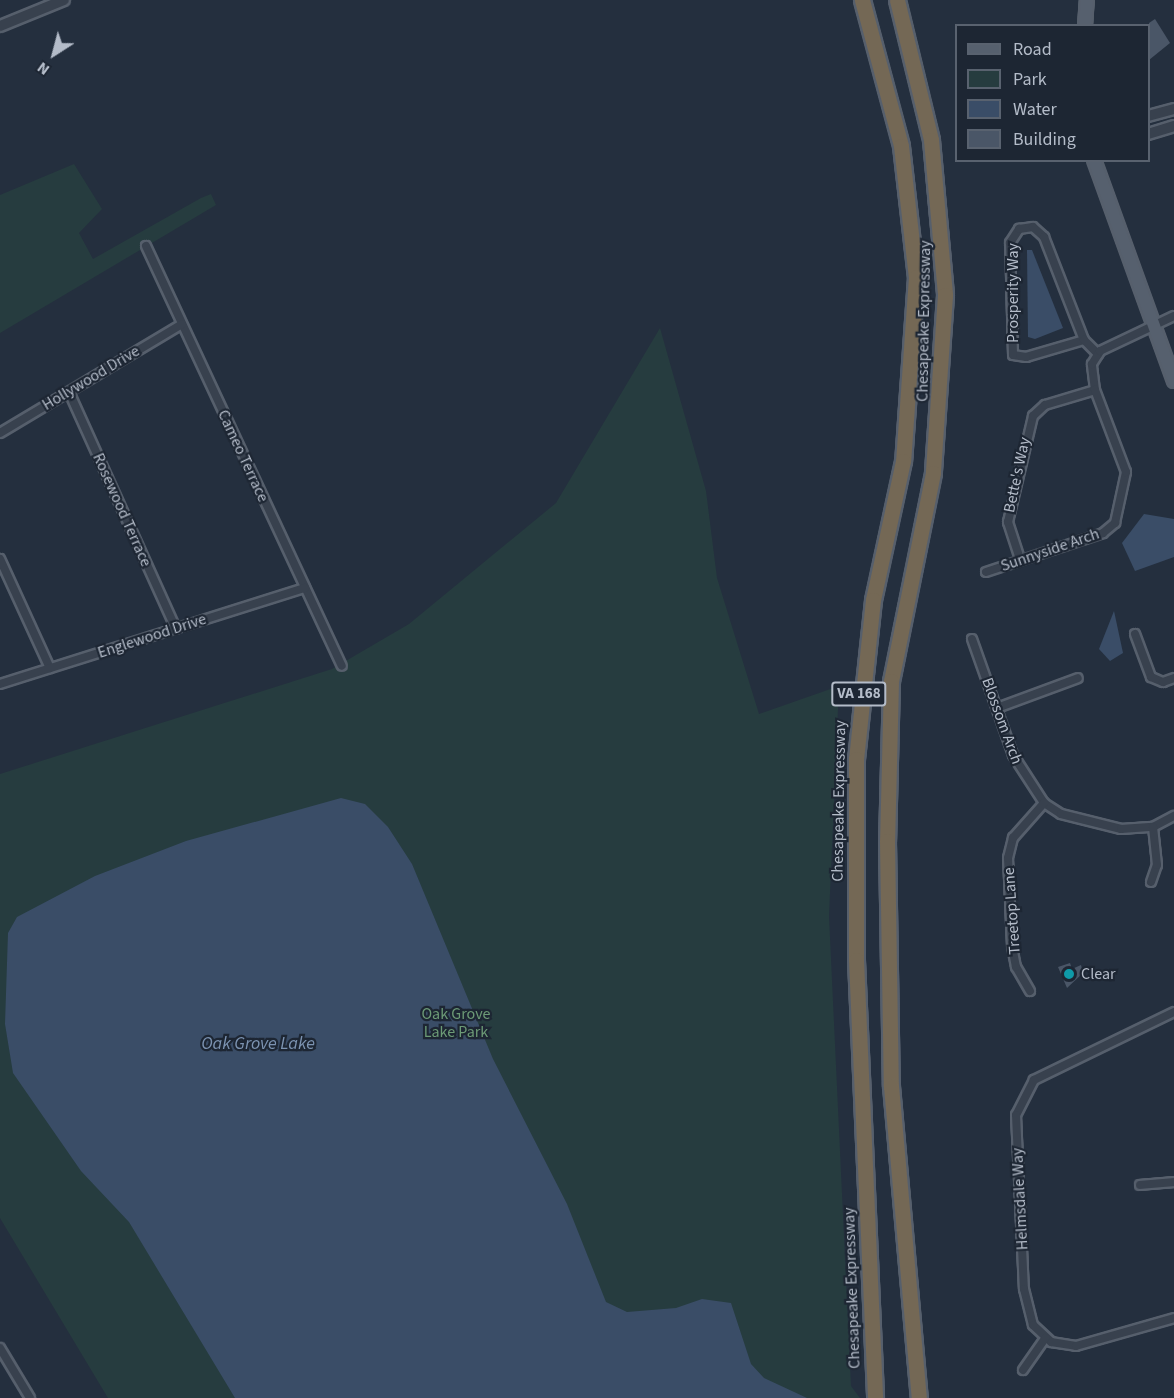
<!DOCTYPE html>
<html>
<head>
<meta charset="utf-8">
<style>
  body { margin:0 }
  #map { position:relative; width:1174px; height:1398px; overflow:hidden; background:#242f3e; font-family:"Source Sans 3",sans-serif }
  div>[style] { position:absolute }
  .green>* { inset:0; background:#263c3f }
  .water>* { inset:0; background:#3a4d67 }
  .building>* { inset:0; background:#4a5667 }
  .roads { filter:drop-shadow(2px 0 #565f6c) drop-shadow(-2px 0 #565f6c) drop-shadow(0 2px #565f6c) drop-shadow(0 -2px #565f6c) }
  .minor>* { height:8px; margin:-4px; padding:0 4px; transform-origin:4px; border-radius:4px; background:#38414e }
  .tertiary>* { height:10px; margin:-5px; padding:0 5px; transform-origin:5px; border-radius:5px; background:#38414e }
  .primary>* { height:12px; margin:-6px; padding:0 6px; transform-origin:6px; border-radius:6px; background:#56606e }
  .motorway>* { height:15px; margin:-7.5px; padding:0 7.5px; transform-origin:7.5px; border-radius:7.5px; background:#746855 }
  .dots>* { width:16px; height:16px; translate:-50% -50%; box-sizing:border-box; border:3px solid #1d2633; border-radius:50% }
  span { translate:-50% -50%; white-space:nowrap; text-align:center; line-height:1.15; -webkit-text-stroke:4.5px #1d2633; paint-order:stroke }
  .shield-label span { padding:2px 4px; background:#1d2633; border:2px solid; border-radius:4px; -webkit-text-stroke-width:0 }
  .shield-label { font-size:15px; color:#b4bcc9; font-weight:700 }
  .street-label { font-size:16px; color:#b4bcc9 }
  .poi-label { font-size:16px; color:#b4bcc9 }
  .left { translate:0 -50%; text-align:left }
  .park-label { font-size:16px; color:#6c9a76 }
  .water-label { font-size:18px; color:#7c93b1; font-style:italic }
  .legend { position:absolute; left:955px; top:24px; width:195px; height:138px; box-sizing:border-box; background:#1d2633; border:2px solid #59626f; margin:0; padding:8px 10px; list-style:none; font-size:18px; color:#b4bcc9 }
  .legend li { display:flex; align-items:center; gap:12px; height:30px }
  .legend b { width:30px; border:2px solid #59626f }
  .north { position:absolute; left:24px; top:24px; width:60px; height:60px; -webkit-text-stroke:4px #1d2633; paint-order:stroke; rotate:216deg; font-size:16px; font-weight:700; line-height:24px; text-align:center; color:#b4bcc9 }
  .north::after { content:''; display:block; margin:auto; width:21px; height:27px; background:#b4bcc9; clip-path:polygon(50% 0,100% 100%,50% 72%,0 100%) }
</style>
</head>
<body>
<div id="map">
  <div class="green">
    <i style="clip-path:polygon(74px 164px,102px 209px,79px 233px,93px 259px,201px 198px,211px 194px,216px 205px,0 333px,0 195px)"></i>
    <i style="clip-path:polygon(660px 328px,706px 491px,717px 578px,759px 714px,839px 686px,829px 916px,851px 1386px,860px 1398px,108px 1398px,0 1218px,0 774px,332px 669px,409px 624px,556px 503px)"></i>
  </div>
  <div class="water">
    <i style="clip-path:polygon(1027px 250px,1032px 250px,1063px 328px,1035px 339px,1028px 337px)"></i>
    <i style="clip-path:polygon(1144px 514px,1174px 519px,1174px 557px,1135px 571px,1122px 543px)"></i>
    <i style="clip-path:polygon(1114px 611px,1123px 653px,1110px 661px,1099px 649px)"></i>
    <i style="clip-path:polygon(341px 798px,365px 804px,388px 827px,412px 864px,493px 1059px,567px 1204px,606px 1302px,627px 1312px,676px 1308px,702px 1299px,731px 1303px,751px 1364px,764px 1378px,807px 1398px,235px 1398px,129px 1222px,81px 1171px,13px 1073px,5px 1024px,8px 933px,17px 917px,95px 876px,186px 841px)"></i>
  </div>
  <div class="building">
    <i style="clip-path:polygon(1155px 19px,1170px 43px,1149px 60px,1149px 23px)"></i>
    <i style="clip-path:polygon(1070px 963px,1072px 969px,1081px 965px,1083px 973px,1067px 988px,1058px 967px)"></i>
  </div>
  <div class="roads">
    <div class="minor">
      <i style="left:146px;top:246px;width:463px;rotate:65deg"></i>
      <i style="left:1084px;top:340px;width:60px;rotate:163.7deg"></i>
      <i style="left:1026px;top:357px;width:13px;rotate:-171deg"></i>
      <i style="left:1013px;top:355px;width:112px;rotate:-91.5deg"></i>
      <i style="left:1010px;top:243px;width:17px;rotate:-57deg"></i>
      <i style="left:1019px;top:229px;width:14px;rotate:-8deg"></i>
      <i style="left:1033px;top:227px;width:15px;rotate:42deg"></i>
      <i style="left:1044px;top:237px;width:110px;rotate:68.8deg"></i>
      <i style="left:1084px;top:340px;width:20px;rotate:45deg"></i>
      <i style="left:69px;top:392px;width:260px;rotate:65.7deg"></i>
      <i style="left:0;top:433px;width:212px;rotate:-30.9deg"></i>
      <i style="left:0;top:559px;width:120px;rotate:65.4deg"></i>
      <i style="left:1020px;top:559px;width:39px;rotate:-108deg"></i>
      <i style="left:1008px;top:522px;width:109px;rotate:-76.7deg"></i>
      <i style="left:1033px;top:416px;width:16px;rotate:-43deg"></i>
      <i style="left:1045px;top:405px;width:52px;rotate:-16.7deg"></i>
      <i style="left:1095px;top:390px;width:26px;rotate:-97deg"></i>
      <i style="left:1092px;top:364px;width:15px;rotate:-58deg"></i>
      <i style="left:1100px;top:351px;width:82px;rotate:-25.3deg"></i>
      <i style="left:986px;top:572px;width:123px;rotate:-18.4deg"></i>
      <i style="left:1103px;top:533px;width:16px;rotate:-40deg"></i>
      <i style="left:1115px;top:523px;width:52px;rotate:-77.8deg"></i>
      <i style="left:1126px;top:472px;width:88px;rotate:-110.7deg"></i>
      <i style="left:1135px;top:634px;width:46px;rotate:69.6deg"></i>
      <i style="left:1151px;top:677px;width:13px;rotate:23deg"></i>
      <i style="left:1163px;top:682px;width:12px;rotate:-20deg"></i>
      <i style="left:972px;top:639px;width:123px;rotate:70.5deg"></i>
      <i style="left:1013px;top:755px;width:57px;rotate:57.1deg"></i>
      <i style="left:1044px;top:803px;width:20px;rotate:33deg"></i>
      <i style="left:1061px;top:814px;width:62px;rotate:14deg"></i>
      <i style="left:1121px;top:829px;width:32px;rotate:-4deg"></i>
      <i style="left:1153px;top:827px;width:24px;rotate:-28deg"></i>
      <i style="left:0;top:684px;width:320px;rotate:-17.5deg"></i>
      <i style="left:997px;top:708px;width:86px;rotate:-20.3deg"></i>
      <i style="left:1151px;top:882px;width:18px;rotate:-71deg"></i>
      <i style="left:1157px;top:865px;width:38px;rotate:-96deg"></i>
      <i style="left:1030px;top:991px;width:28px;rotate:-120deg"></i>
      <i style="left:1016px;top:967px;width:21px;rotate:-101deg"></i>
      <i style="left:1012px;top:946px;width:88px;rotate:-92.6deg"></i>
      <i style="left:1008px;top:858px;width:21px;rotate:-76deg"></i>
      <i style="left:1013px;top:838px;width:47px;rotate:-48.5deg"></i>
      <i style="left:1174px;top:1012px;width:156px;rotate:154.1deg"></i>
      <i style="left:1034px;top:1080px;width:39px;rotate:117deg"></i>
      <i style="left:1016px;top:1115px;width:174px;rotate:87.4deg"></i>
      <i style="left:1024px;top:1289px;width:37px;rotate:76deg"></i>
      <i style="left:1033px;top:1325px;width:25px;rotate:43deg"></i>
      <i style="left:1051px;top:1342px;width:25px;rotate:9deg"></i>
      <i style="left:1076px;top:1346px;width:102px;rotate:-15.9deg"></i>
      <i style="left:1140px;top:1185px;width:34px;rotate:-5deg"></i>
      <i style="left:0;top:1348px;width:58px;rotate:59deg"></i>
      <i style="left:1023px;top:1370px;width:39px;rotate:-55deg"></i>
    </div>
    <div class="tertiary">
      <i style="left:0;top:26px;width:69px;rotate:-22.1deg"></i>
      <i style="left:1148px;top:116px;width:27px;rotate:-15deg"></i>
      <i style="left:1148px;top:134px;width:27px;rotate:-17deg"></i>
    </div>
    <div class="primary">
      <i style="left:1085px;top:26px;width:26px;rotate:-86deg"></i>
      <i style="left:1094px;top:160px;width:235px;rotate:70.1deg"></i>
    </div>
    <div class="motorway">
      <i style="left:862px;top:0;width:151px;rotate:75deg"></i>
      <i style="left:901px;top:146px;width:132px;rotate:83.5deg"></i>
      <i style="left:916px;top:277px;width:184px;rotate:94deg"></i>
      <i style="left:903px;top:461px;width:142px;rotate:102.2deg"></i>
      <i style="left:873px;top:600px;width:160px;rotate:96.1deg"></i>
      <i style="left:856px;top:759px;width:201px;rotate:90deg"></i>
      <i style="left:856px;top:960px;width:438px;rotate:87.5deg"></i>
      <i style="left:897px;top:0;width:144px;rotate:76.3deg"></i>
      <i style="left:931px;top:140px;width:156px;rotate:84.8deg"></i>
      <i style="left:945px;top:295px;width:178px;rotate:93.9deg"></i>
      <i style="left:933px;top:473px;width:212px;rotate:101.4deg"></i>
      <i style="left:891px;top:681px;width:160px;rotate:91.4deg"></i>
      <i style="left:887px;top:841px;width:245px;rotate:89.1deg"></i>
      <i style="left:891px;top:1086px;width:313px;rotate:84.9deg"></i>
    </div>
  </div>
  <div class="dots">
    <i style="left:1069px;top:974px;background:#0f9aa8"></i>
  </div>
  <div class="shield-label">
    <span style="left:859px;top:694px">VA 168</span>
  </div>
  <div class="street-label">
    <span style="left:1013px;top:293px;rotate:-90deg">Prosperity Way</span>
    <span style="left:924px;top:321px;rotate:-89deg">Chesapeake Expressway</span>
    <span style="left:91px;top:378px;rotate:-31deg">Hollywood Drive</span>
    <span style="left:243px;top:456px;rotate:65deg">Cameo Terrace</span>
    <span style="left:1017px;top:475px;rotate:-78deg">Bette's Way</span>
    <span style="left:122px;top:510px;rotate:66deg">Rosewood Terrace</span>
    <span style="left:1050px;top:550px;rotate:-19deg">Sunnyside Arch</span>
    <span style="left:152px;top:636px;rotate:-18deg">Englewood Drive</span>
    <span style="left:1002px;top:721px;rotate:70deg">Blossom Arch</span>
    <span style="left:839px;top:801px;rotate:-89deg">Chesapeake Expressway</span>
    <span style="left:1012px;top:911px;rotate:-94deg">Treetop Lane</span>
    <span style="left:1020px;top:1199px;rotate:-93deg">Helmsdale Way</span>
    <span style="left:852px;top:1288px;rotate:-92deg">Chesapeake Expressway</span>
  </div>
  <div class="poi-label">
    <span class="left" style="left:1081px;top:974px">Clear</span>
  </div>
  <div class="park-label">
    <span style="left:456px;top:1023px">Oak Grove<br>Lake Park</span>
  </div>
  <div class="water-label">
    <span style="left:258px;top:1044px">Oak Grove Lake</span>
  </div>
  <ul class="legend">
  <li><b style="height:8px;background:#56606e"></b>Road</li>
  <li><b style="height:16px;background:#263c3f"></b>Park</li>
  <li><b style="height:16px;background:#3a4d67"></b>Water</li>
  <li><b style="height:16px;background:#4a5667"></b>Building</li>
  </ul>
  <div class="north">N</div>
</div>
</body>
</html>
